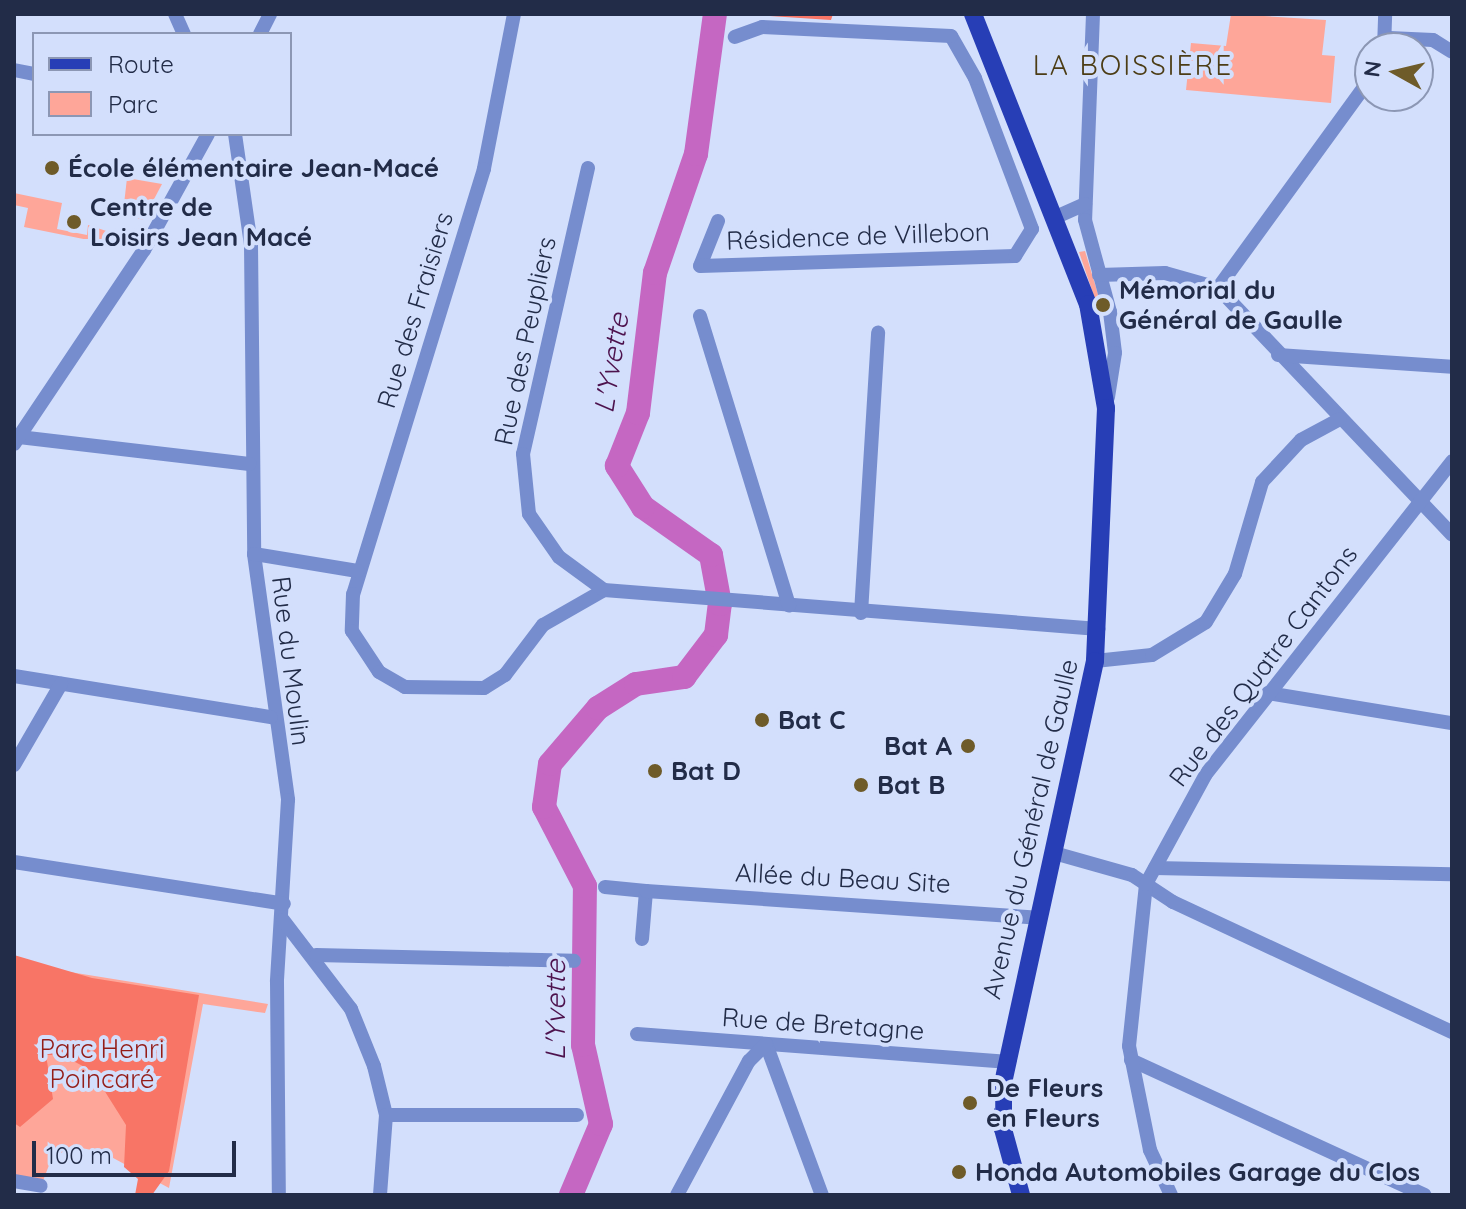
<!DOCTYPE html>
<html>
<head>
<meta charset="utf-8">
<style>
  body { margin:0 }
  #map { position:relative; width:1466px; height:1209px; overflow:hidden; background:#d3dffc; font-family:Quicksand,sans-serif }
  div>[style] { position:absolute }
  .green>* { inset:0; background:#fea699 }
  .forest>* { inset:0; background:#f87566 }
  .river>* { height:24px; margin:-12px; padding:0 12px; transform-origin:12px; border-radius:12px; background:#c567c2 }
  .minor>* { height:14px; margin:-7px; padding:0 7px; transform-origin:7px; border-radius:7px; background:#768dce }
  .major>* { height:18px; margin:-9px; padding:0 9px; transform-origin:9px; border-radius:9px; background:#273eb6 }
  .dots>* { width:22px; height:22px; translate:-50% -50%; box-sizing:border-box; border:4px solid #d3dffc; border-radius:50% }
  span { translate:-50% -50%; white-space:nowrap; text-align:center; line-height:1.15; -webkit-text-stroke:8px #d3dffc; paint-order:stroke }
  .poi-label { font-size:26px; color:#222c48; font-weight:700 }
  .left { translate:0 -50%; text-align:left }
  .right { translate:-100% -50%; text-align:right }
  .street-label { font-size:26px; color:#222c48 }
  .park-label { font-size:26px; color:#941d18 }
  .neighbourhood-label { font-size:28px; color:#4c3d15; letter-spacing:2px }
  .water-label { font-size:28px; color:#4d124d; font-style:italic }
  .frame { position:absolute; inset:0; border:16px solid #222c48; pointer-events:none }
  .legend { position:absolute; left:32px; top:32px; width:260px; height:104px; box-sizing:border-box; background:#d3dffc; border:2px solid #8c97b4; margin:0; padding:10px 14px; list-style:none; font-size:24px; color:#222c48 }
  .legend li { display:flex; align-items:center; gap:16px; height:40px }
  .legend b { width:40px; border:2px solid #8c97b4 }
  .north { position:absolute; left:1354px; top:32px; width:80px; height:80px; box-sizing:border-box; background:#d3dffc; border:2px solid #8c97b4; border-radius:50%; rotate:278deg; font-size:22px; font-weight:700; line-height:32px; text-align:center; color:#222c48 }
  .north::after { content:''; display:block; margin:auto; width:28px; height:36px; background:#6e5b29; clip-path:polygon(50% 0,100% 100%,50% 72%,0 100%) }
  .scale { position:absolute; left:32px; top:1141px; width:204px; height:36px; box-sizing:border-box; border:4px solid #222c48; border-top:0; padding-left:10px; font-size:24px; line-height:28px; white-space:nowrap; color:#222c48; -webkit-text-stroke:6px #d3dffc; paint-order:stroke }
</style>
</head>
<body>
<div id="map">
  <div class="green">
    <i style="clip-path:polygon(1231px 14px,1326px 20px,1322px 55px,1335px 56px,1331px 103px,1186px 90px,1191px 43px,1226px 46px)"></i>
    <i style="clip-path:polygon(127px 178px,162px 184px,143px 220px,123px 213px)"></i>
    <i style="clip-path:polygon(14px 193px,62px 203px,57px 229px,87px 235px,88px 225px,137px 241px,133px 249px,24px 227px,28px 208px,14px 205px)"></i>
    <i style="clip-path:polygon(1085px 251px,1101px 304px,1097px 305px,1079px 252px)"></i>
    <i style="clip-path:polygon(14px 963px,268px 1004px,265px 1013px,203px 1004px,169px 1188px,102px 1152px,71px 1146px,51px 1160px,41px 1186px,14px 1181px)"></i>
  </div>
  <div class="forest">
    <i style="clip-path:polygon(738px 14px,833px 14px,831px 20px)"></i>
    <i style="clip-path:polygon(14px 955px,92px 978px,199px 995px,169px 1171px,152px 1195px,135px 1195px,138px 1179px,124px 1167px,126px 1125px,92px 1071px,62px 1055px,46px 1055px,53px 1099px,20px 1127px,14px 1123px)"></i>
  </div>
  <div class="river">
    <i style="left:571px;top:1195px;width:77px;rotate:-67.1deg"></i>
    <i style="left:601px;top:1124px;width:81px;rotate:-102.8deg"></i>
    <i style="left:583px;top:1045px;width:159px;rotate:-89.3deg"></i>
    <i style="left:585px;top:886px;width:89px;rotate:-117.4deg"></i>
    <i style="left:544px;top:807px;width:43px;rotate:-82.1deg"></i>
    <i style="left:550px;top:764px;width:74px;rotate:-49.4deg"></i>
    <i style="left:598px;top:708px;width:45px;rotate:-32.3deg"></i>
    <i style="left:636px;top:684px;width:49px;rotate:-8.3deg"></i>
    <i style="left:684px;top:677px;width:53px;rotate:-52.7deg"></i>
    <i style="left:716px;top:635px;width:31px;rotate:-83deg"></i>
    <i style="left:720px;top:604px;width:50px;rotate:-100.4deg"></i>
    <i style="left:711px;top:555px;width:83px;rotate:-144.8deg"></i>
    <i style="left:643px;top:507px;width:49px;rotate:-122.4deg"></i>
    <i style="left:617px;top:466px;width:57px;rotate:-68.4deg"></i>
    <i style="left:638px;top:413px;width:141px;rotate:-83.1deg"></i>
    <i style="left:655px;top:273px;width:126px;rotate:-71deg"></i>
    <i style="left:696px;top:154px;width:141px;rotate:-82.3deg"></i>
  </div>
  <div class="minor">
    <i style="left:175px;top:14px;width:22px;rotate:66deg"></i>
    <i style="left:514px;top:14px;width:158px;rotate:101deg"></i>
    <i style="left:484px;top:169px;width:445px;rotate:107.1deg"></i>
    <i style="left:353px;top:594px;width:37px;rotate:92deg"></i>
    <i style="left:352px;top:631px;width:49px;rotate:56.6deg"></i>
    <i style="left:379px;top:672px;width:30px;rotate:30deg"></i>
    <i style="left:405px;top:687px;width:79px;rotate:0.7deg"></i>
    <i style="left:484px;top:688px;width:25px;rotate:-32deg"></i>
    <i style="left:505px;top:675px;width:63px;rotate:-52.8deg"></i>
    <i style="left:543px;top:625px;width:70px;rotate:-29.8deg"></i>
    <i style="left:604px;top:590px;width:496px;rotate:4.5deg"></i>
    <i style="left:1093px;top:14px;width:206px;rotate:92.2deg"></i>
    <i style="left:1085px;top:220px;width:95px;rotate:74.8deg"></i>
    <i style="left:1110px;top:312px;width:41px;rotate:83deg"></i>
    <i style="left:1115px;top:353px;width:45px;rotate:99deg"></i>
    <i style="left:260px;top:34px;width:22px;rotate:-63deg"></i>
    <i style="left:1389px;top:38px;width:44px;rotate:2.6deg"></i>
    <i style="left:1433px;top:40px;width:22px;rotate:32deg"></i>
    <i style="left:1384px;top:48px;width:34px;rotate:-88deg"></i>
    <i style="left:14px;top:70px;width:20px;rotate:11deg"></i>
    <i style="left:235px;top:134px;width:112px;rotate:81.8deg"></i>
    <i style="left:251px;top:245px;width:309px;rotate:89.4deg"></i>
    <i style="left:254px;top:554px;width:248px;rotate:82.1deg"></i>
    <i style="left:288px;top:800px;width:182px;rotate:93.5deg"></i>
    <i style="left:277px;top:982px;width:213px;rotate:89.5deg"></i>
    <i style="left:588px;top:168px;width:293px;rotate:102.8deg"></i>
    <i style="left:523px;top:454px;width:60px;rotate:84.3deg"></i>
    <i style="left:529px;top:514px;width:52px;rotate:55.1deg"></i>
    <i style="left:559px;top:557px;width:56px;rotate:36.3deg"></i>
    <i style="left:1056px;top:217px;width:32px;rotate:-24deg"></i>
    <i style="left:718px;top:221px;width:48px;rotate:111.8deg"></i>
    <i style="left:700px;top:266px;width:315px;rotate:-1.8deg"></i>
    <i style="left:1015px;top:256px;width:32px;rotate:-58deg"></i>
    <i style="left:1032px;top:229px;width:161px;rotate:-110.7deg"></i>
    <i style="left:975px;top:78px;width:48px;rotate:-119.7deg"></i>
    <i style="left:951px;top:36px;width:189px;rotate:-177.3deg"></i>
    <i style="left:762px;top:27px;width:29px;rotate:160deg"></i>
    <i style="left:1099px;top:275px;width:66px;rotate:-1.7deg"></i>
    <i style="left:1165px;top:273px;width:55px;rotate:15.8deg"></i>
    <i style="left:1218px;top:288px;width:340px;rotate:46.5deg"></i>
    <i style="left:1218px;top:288px;width:258px;rotate:-54deg"></i>
    <i style="left:700px;top:316px;width:303px;rotate:72.9deg"></i>
    <i style="left:1278px;top:355px;width:174px;rotate:3.9deg"></i>
    <i style="left:19px;top:437px;width:232px;rotate:6.7deg"></i>
    <i style="left:14px;top:444px;width:234px;rotate:-56.2deg"></i>
    <i style="left:144px;top:250px;width:132px;rotate:-61.1deg"></i>
    <i style="left:254px;top:554px;width:105px;rotate:9.3deg"></i>
    <i style="left:861px;top:613px;width:281px;rotate:-86.5deg"></i>
    <i style="left:1095px;top:661px;width:57px;rotate:-6deg"></i>
    <i style="left:1152px;top:655px;width:63px;rotate:-31.4deg"></i>
    <i style="left:1206px;top:622px;width:56px;rotate:-58.9deg"></i>
    <i style="left:1235px;top:574px;width:96px;rotate:-73.6deg"></i>
    <i style="left:1262px;top:482px;width:57px;rotate:-47.1deg"></i>
    <i style="left:1301px;top:440px;width:44px;rotate:-28.3deg"></i>
    <i style="left:14px;top:676px;width:260px;rotate:9.1deg"></i>
    <i style="left:1268px;top:693px;width:186px;rotate:9.3deg"></i>
    <i style="left:14px;top:765px;width:94px;rotate:-59.9deg"></i>
    <i style="left:1054px;top:853px;width:81px;rotate:15.8deg"></i>
    <i style="left:1132px;top:875px;width:49px;rotate:33.4deg"></i>
    <i style="left:1173px;top:902px;width:308px;rotate:25deg"></i>
    <i style="left:14px;top:862px;width:273px;rotate:8.8deg"></i>
    <i style="left:1155px;top:868px;width:297px;rotate:1.2deg"></i>
    <i style="left:605px;top:887px;width:41px;rotate:5.6deg"></i>
    <i style="left:283px;top:920px;width:112px;rotate:52.6deg"></i>
    <i style="left:351px;top:1009px;width:61px;rotate:68deg"></i>
    <i style="left:374px;top:1066px;width:50px;rotate:76.2deg"></i>
    <i style="left:386px;top:1115px;width:80px;rotate:94.3deg"></i>
    <i style="left:642px;top:939px;width:48px;rotate:-85.2deg"></i>
    <i style="left:646px;top:891px;width:393px;rotate:3.9deg"></i>
    <i style="left:316px;top:955px;width:258px;rotate:1.3deg"></i>
    <i style="left:637px;top:1034px;width:370px;rotate:4.3deg"></i>
    <i style="left:766px;top:1044px;width:161px;rotate:69.7deg"></i>
    <i style="left:1131px;top:1060px;width:323px;rotate:24.7deg"></i>
    <i style="left:386px;top:1115px;width:191px"></i>
    <i style="left:14px;top:1181px;width:27px;rotate:10deg"></i>
    <i style="left:677px;top:1195px;width:152px;rotate:-61.8deg"></i>
    <i style="left:749px;top:1061px;width:24px;rotate:-45deg"></i>
    <i style="left:1171px;top:1195px;width:50px;rotate:-115deg"></i>
    <i style="left:1150px;top:1150px;width:106px;rotate:-101.4deg"></i>
    <i style="left:1129px;top:1046px;width:163px;rotate:-84deg"></i>
    <i style="left:1146px;top:884px;width:125px;rotate:-61.4deg"></i>
    <i style="left:1206px;top:774px;width:398px;rotate:-51.8deg"></i>
  </div>
  <div class="major">
    <i style="left:973px;top:14px;width:312px;rotate:68.4deg"></i>
    <i style="left:1088px;top:304px;width:106px;rotate:80.2deg"></i>
    <i style="left:1106px;top:408px;width:253px;rotate:92.5deg"></i>
    <i style="left:1095px;top:661px;width:431px;rotate:102.3deg"></i>
    <i style="left:1003px;top:1082px;width:47px;rotate:90deg"></i>
    <i style="left:1003px;top:1129px;width:68px;rotate:74.7deg"></i>
  </div>
  <div class="dots">
    <i style="left:52px;top:168px;background:#6e5b29"></i>
    <i style="left:74px;top:222px;background:#6e5b29"></i>
    <i style="left:1103px;top:305px;background:#6e5b29"></i>
    <i style="left:762px;top:720px;background:#6e5b29"></i>
    <i style="left:968px;top:746px;background:#6e5b29"></i>
    <i style="left:655px;top:771px;background:#6e5b29"></i>
    <i style="left:861px;top:785px;background:#6e5b29"></i>
    <i style="left:970px;top:1103px;background:#6e5b29"></i>
    <i style="left:959px;top:1172px;background:#6e5b29"></i>
  </div>
  <div class="poi-label">
    <span class="left" style="left:68px;top:168px">École élémentaire Jean-Macé</span>
    <span class="left" style="left:90px;top:222px">Centre de<br>Loisirs Jean Macé</span>
    <span class="left" style="left:1119px;top:305px">Mémorial du<br>Général de Gaulle</span>
    <span class="left" style="left:778px;top:720px">Bat C</span>
    <span class="right" style="left:952px;top:746px">Bat A</span>
    <span class="left" style="left:671px;top:771px">Bat D</span>
    <span class="left" style="left:877px;top:785px">Bat B</span>
    <span class="left" style="left:986px;top:1103px">De Fleurs<br>en Fleurs</span>
    <span class="left" style="left:975px;top:1172px">Honda Automobiles Garage du Clos</span>
  </div>
  <div class="street-label">
    <span style="left:858px;top:236px;rotate:-2deg">Résidence de Villebon</span>
    <span style="left:415px;top:310px;rotate:-73deg">Rue des Fraisiers</span>
    <span style="left:525px;top:341px;rotate:-78deg">Rue des Peupliers</span>
    <span style="left:291px;top:661px;rotate:83deg">Rue du Moulin</span>
    <span style="left:1263px;top:666px;rotate:-53deg">Rue des Quatre Cantons</span>
    <span style="left:1030px;top:829px;rotate:-77deg">Avenue du Général de Gaulle</span>
    <span style="left:843px;top:878px;rotate:3deg">Allée du Beau Site</span>
    <span style="left:823px;top:1024px;rotate:4deg">Rue de Bretagne</span>
  </div>
  <div class="park-label">
    <span style="left:102px;top:1064px">Parc Henri<br>Poincaré</span>
  </div>
  <div class="neighbourhood-label">
    <span style="left:1133px;top:65px">LA BOISSIÈRE</span>
  </div>
  <div class="water-label">
    <span style="left:611px;top:363px;rotate:-81deg">L'Yvette</span>
    <span style="left:555px;top:1010px;rotate:-90deg">L'Yvette</span>
  </div>
  <div class="frame"></div>
  <ul class="legend">
  <li><b style="height:10px;background:#273eb6"></b>Route</li>
  <li><b style="height:22px;background:#fea699"></b>Parc</li>
  </ul>
  <div class="north">N</div>
  <div class="scale">100 m</div>
</div>
</body>
</html>
